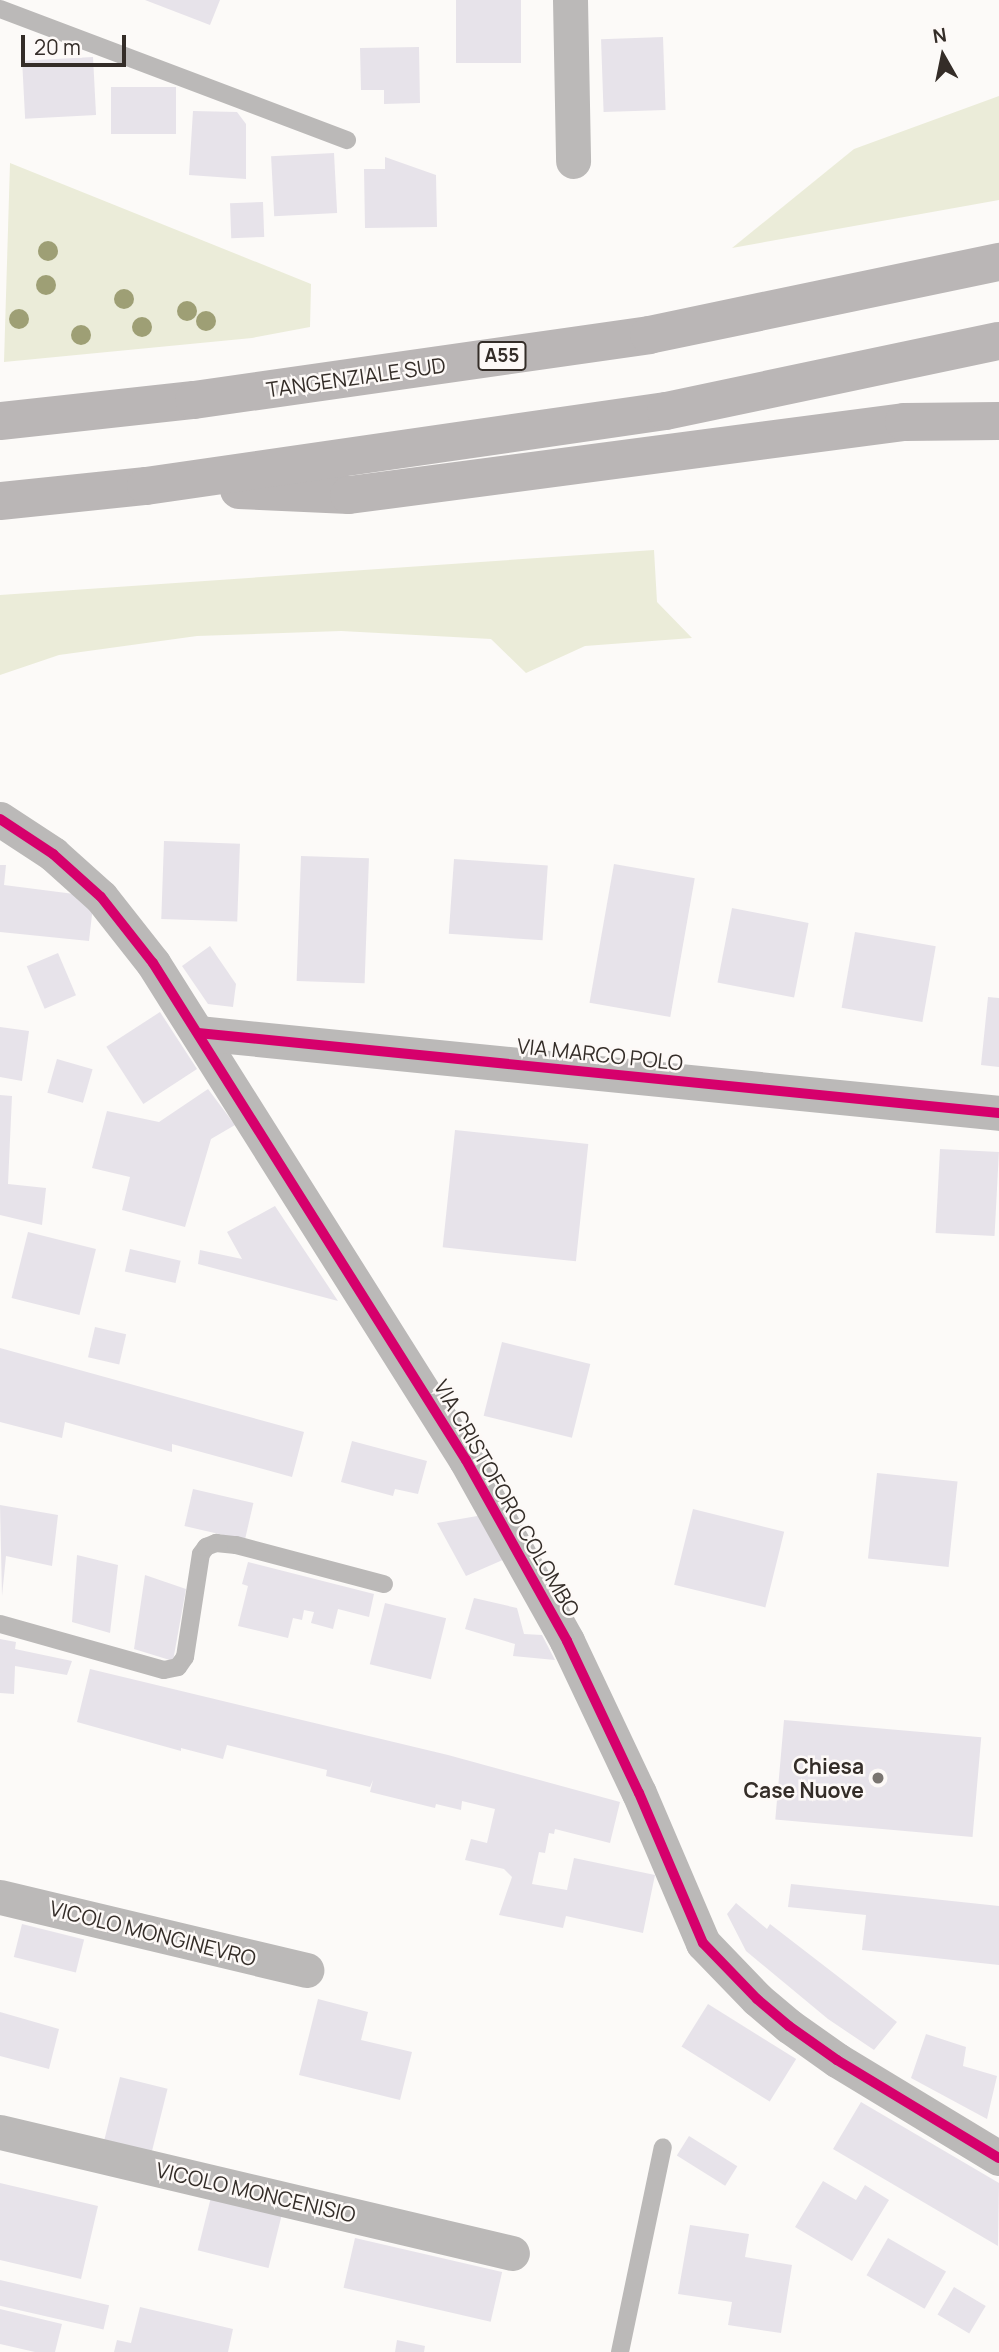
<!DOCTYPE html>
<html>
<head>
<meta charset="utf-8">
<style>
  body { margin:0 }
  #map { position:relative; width:999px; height:2352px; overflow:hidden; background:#fcfaf8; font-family:Manrope,sans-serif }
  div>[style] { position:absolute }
  .green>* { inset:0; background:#ebecd9 }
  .building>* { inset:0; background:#e7e3ea; transform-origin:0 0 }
  .service>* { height:18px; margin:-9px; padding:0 9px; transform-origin:9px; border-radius:9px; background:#bbb9b8 }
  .minor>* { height:35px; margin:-17.5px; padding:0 17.5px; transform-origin:17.5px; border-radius:17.5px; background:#bbb9b8 }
  .motorway>* { height:38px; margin:-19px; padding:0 19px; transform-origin:19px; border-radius:19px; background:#bab6b6 }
  .cycleway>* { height:10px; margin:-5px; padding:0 5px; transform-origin:5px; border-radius:5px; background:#d6006c }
  .trees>* { width:20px; height:20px; margin:-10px; border-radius:50%; background:#9e9f75 }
  .dots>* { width:19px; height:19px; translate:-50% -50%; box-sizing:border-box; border:4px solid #fdf9f7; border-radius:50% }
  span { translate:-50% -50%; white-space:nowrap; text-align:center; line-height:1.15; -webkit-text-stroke:5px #fdf9f7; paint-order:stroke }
  .shield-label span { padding:2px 5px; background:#fdf9f7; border:2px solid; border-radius:5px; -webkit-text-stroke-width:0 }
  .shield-label { font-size:19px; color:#342d28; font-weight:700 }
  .street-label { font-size:21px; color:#342d28 }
  .poi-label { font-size:21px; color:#342d28; font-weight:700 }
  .right { translate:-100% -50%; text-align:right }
  .north { position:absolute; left:908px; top:21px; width:70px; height:70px; -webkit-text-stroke:5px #fdf9f7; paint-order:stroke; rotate:351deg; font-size:19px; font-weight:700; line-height:28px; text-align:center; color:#342d28 }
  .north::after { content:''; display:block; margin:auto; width:24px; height:32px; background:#342d28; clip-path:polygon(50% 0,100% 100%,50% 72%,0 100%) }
  .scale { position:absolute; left:21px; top:35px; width:105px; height:32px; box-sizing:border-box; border:4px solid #342d28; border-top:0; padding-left:9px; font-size:21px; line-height:24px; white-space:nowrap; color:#342d28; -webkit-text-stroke:5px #fdf9f7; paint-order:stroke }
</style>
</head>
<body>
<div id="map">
  <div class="green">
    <i style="clip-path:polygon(999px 96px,999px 200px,732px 248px,854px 149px)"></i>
    <i style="clip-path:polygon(10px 163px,311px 284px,310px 327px,252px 338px,4px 362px)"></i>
    <i style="clip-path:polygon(654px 550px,657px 602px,692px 638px,585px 646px,526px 673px,491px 639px,341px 631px,197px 636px,59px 655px,0 675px,0 595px)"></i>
  </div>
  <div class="building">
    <i style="clip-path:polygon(145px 0,220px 0,210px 25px)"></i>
    <i style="left:456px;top:0;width:65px;height:63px"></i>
    <i style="left:663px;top:37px;width:73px;height:62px;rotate:88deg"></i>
    <i style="clip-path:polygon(419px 47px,420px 103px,384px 104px,384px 90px,361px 90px,360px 48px)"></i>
    <i style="left:93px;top:57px;width:58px;height:71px;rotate:87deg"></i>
    <i style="left:176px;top:87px;width:47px;height:65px;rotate:90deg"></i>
    <i style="clip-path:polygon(193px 111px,237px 112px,246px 124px,246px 179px,189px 175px)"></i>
    <i style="left:334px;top:153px;width:60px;height:63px;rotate:87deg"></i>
    <i style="clip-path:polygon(385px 157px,436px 175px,437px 227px,365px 228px,364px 169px,385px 169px)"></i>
    <i style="left:263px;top:202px;width:35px;height:33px;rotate:88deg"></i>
    <i style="left:164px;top:841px;width:76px;height:78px;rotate:2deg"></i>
    <i style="left:301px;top:856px;width:68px;height:125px;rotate:2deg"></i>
    <i style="left:454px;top:859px;width:94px;height:75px;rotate:4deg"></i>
    <i style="left:614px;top:864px;width:82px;height:141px;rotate:10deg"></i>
    <i style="clip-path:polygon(0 865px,6px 865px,4px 885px,82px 895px,93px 906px,89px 941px,0 932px)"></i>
    <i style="left:732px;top:908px;width:78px;height:76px;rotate:11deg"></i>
    <i style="left:855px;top:932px;width:82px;height:77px;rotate:10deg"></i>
    <i style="clip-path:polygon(210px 946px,236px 984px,233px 1007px,208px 1004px,182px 966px)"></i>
    <i style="left:58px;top:953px;width:46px;height:34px;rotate:67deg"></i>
    <i style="clip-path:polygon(988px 997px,999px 998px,999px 1067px,981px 1065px)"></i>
    <i style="left:160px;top:1012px;width:68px;height:64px;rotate:57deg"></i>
    <i style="clip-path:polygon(0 1027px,29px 1031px,22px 1081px,0 1077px)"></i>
    <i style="left:57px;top:1059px;width:37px;height:35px;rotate:16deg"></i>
    <i style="clip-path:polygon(208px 1089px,235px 1125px,211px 1139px,185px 1227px,122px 1210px,130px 1177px,92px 1168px,107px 1111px,159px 1122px)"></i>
    <i style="clip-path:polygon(0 1095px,12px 1096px,8px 1184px,46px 1188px,42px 1225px,0 1215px)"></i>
    <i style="left:455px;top:1130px;width:134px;height:118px;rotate:6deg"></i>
    <i style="left:940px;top:1149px;width:59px;height:84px;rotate:3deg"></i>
    <i style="clip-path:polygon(275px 1206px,338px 1301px,198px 1264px,200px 1250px,242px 1259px,227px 1232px)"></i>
    <i style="left:28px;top:1232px;width:70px;height:68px;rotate:14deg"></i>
    <i style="left:130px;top:1249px;width:52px;height:23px;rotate:13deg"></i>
    <i style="left:95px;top:1327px;width:32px;height:31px;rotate:13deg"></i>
    <i style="left:502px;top:1342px;width:91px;height:76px;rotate:14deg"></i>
    <i style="clip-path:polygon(0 1348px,304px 1432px,292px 1477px,172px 1444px,172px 1452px,65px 1422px,62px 1438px,0 1422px)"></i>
    <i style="clip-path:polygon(352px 1441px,427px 1461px,418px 1494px,395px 1489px,393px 1496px,341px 1482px)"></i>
    <i style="left:877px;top:1473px;width:81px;height:86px;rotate:6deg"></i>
    <i style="left:193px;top:1489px;width:62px;height:38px;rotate:13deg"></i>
    <i style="clip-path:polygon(0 1505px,58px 1515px,52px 1566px,6px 1556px,2px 1596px)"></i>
    <i style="left:693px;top:1509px;width:94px;height:78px;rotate:14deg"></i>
    <i style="clip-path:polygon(483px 1515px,505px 1559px,466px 1576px,437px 1523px)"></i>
    <i style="clip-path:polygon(77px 1555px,118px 1565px,110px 1633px,72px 1622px)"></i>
    <i style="clip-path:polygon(248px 1562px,374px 1594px,369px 1617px,338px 1609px,333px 1629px,311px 1623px,314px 1612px,304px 1610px,302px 1620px,293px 1618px,288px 1638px,238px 1626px,248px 1586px,242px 1584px)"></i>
    <i style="clip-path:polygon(145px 1575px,186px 1589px,173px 1661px,134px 1649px)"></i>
    <i style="clip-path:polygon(474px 1598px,517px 1608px,524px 1634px,542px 1635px,555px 1660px,513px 1656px,515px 1644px,465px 1629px)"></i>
    <i style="left:385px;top:1603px;width:63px;height:63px;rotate:14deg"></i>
    <i style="clip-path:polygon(0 1639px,16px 1642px,15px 1649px,72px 1661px,67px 1675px,15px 1666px,14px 1694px,0 1693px)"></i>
    <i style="clip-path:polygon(90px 1669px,448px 1755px,620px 1802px,610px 1843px,555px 1829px,554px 1834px,549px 1833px,545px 1853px,539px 1852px,532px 1884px,567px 1890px,574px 1858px,655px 1875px,643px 1933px,566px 1916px,563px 1928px,499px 1915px,512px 1877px,504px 1869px,465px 1860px,471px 1839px,487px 1843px,495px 1809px,462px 1801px,461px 1810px,436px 1804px,435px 1808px,370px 1792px,373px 1780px,370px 1787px,326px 1776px,327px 1770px,227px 1745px,223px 1759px,181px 1748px,181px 1751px,77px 1722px)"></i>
    <i style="left:784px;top:1720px;width:198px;height:100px;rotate:5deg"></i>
    <i style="clip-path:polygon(791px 1884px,999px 1906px,999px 1965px,862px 1950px,866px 1915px,788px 1907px)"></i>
    <i style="clip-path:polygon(736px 1903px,767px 1929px,770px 1924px,897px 2022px,874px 2050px,828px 2019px,746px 1951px,727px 1914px)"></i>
    <i style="left:22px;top:1924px;width:64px;height:34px;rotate:14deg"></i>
    <i style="clip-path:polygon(318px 1999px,368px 2012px,361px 2040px,412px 2052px,400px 2100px,299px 2075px)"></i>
    <i style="left:708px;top:2004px;width:104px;height:50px;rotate:32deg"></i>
    <i style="clip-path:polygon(0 2012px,59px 2029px,49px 2069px,0 2056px)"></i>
    <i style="clip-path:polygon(926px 2034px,966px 2047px,963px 2066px,997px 2076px,987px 2119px,911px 2078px)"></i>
    <i style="left:120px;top:2077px;width:49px;height:69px;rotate:14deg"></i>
    <i style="clip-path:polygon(861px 2102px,999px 2183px,998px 2246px,833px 2149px)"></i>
    <i style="left:689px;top:2136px;width:57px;height:23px;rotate:32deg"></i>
    <i style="clip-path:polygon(823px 2181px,856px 2200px,865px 2185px,889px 2200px,852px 2261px,795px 2227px)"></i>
    <i style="clip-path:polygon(0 2183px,98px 2206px,81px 2279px,0 2260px)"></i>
    <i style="left:211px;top:2197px;width:73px;height:55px;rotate:14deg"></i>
    <i style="clip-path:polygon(690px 2225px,749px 2234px,745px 2257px,792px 2265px,781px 2333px,728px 2325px,732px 2302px,678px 2294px)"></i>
    <i style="left:355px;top:2238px;width:151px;height:51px;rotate:13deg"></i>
    <i style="left:888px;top:2238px;width:67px;height:43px;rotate:30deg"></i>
    <i style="left:0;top:2280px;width:112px;height:25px;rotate:13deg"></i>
    <i style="left:954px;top:2287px;width:37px;height:32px;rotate:31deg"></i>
    <i style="clip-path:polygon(140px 2307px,233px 2329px,228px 2352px,114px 2352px,117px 2340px,131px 2343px)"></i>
    <i style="clip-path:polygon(0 2309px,62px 2324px,55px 2352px,35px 2352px,0 2344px)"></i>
    <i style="clip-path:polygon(397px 2340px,425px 2346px,424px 2352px,395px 2352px)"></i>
  </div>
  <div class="service">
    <i style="left:0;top:9px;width:371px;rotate:20.7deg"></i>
    <i style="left:0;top:1624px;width:170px;rotate:15.7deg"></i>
    <i style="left:164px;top:1670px;width:14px;rotate:-12deg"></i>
    <i style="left:178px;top:1667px;width:12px;rotate:-55deg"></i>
    <i style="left:185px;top:1657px;width:104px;rotate:-81.2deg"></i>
    <i style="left:201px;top:1554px;width:9px;rotate:-54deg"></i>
    <i style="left:206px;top:1547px;width:11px;rotate:-22deg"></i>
    <i style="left:216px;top:1543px;width:20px;rotate:6deg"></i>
    <i style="left:236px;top:1545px;width:153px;rotate:14.8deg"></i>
    <i style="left:620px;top:2352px;width:209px;rotate:-78.2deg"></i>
  </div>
  <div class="minor">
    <i style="left:570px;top:0;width:161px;rotate:88.9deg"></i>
    <i style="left:0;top:819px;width:64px;rotate:33.4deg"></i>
    <i style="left:53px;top:854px;width:64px;rotate:41.9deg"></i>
    <i style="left:101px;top:897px;width:84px;rotate:51.8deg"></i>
    <i style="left:153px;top:963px;width:587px;rotate:57.8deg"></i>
    <i style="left:466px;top:1460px;width:207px;rotate:60.8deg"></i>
    <i style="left:567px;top:1641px;width:168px;rotate:64.7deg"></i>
    <i style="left:639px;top:1793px;width:163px;rotate:66.9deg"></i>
    <i style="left:703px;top:1943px;width:78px;rotate:46deg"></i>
    <i style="left:757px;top:1999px;width:42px;rotate:40.2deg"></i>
    <i style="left:789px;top:2026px;width:59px;rotate:35.3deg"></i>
    <i style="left:837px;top:2060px;width:189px;rotate:31.2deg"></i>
    <i style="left:198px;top:1033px;width:805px;rotate:5.7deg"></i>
    <i style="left:0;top:1897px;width:315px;rotate:13.4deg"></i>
    <i style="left:0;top:2132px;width:526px;rotate:13.3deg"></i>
  </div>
  <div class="motorway">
    <i style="left:0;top:421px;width:195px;rotate:-6.2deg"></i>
    <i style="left:194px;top:400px;width:460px;rotate:-8.1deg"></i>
    <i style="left:649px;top:335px;width:358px;rotate:-11.8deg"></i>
    <i style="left:239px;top:490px;width:110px;rotate:2.6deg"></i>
    <i style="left:349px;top:495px;width:560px;rotate:-7.49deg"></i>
    <i style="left:904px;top:422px;width:95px;rotate:-0.6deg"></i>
    <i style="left:0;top:501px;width:147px;rotate:-5.9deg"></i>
    <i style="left:146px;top:486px;width:525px;rotate:-8.21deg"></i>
    <i style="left:666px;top:411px;width:340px;rotate:-11.9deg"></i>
  </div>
  <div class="cycleway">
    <i style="left:0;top:819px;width:64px;rotate:33.4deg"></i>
    <i style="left:53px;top:854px;width:64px;rotate:41.9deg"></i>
    <i style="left:101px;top:897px;width:84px;rotate:51.8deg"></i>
    <i style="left:153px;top:963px;width:587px;rotate:57.8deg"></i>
    <i style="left:466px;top:1460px;width:207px;rotate:60.8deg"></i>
    <i style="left:567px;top:1641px;width:168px;rotate:64.7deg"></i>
    <i style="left:639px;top:1793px;width:163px;rotate:66.9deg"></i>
    <i style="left:703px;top:1943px;width:78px;rotate:46deg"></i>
    <i style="left:757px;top:1999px;width:42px;rotate:40.2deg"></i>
    <i style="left:789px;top:2026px;width:59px;rotate:35.3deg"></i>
    <i style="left:837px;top:2060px;width:189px;rotate:31.2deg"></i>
    <i style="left:198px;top:1033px;width:805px;rotate:5.7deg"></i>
  </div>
  <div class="trees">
    <i style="left:48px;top:251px"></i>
    <i style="left:46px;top:285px"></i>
    <i style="left:124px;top:299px"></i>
    <i style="left:187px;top:311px"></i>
    <i style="left:19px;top:319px"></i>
    <i style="left:206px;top:321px"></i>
    <i style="left:142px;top:327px"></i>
    <i style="left:81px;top:335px"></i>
  </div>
  <div class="dots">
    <i style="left:878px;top:1778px;background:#7a7571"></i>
  </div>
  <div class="shield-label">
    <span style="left:502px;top:356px">A55</span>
  </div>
  <div class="street-label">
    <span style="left:356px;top:377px;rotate:-8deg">TANGENZIALE SUD</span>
    <span style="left:600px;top:1054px;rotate:6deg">VIA MARCO POLO</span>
    <span style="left:507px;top:1498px;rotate:60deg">VIA CRISTOFORO COLOMBO</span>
    <span style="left:153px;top:1933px;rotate:14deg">VICOLO MONGINEVRO</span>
    <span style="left:256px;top:2192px;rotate:13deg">VICOLO MONCENISIO</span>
  </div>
  <div class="poi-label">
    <span class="right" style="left:864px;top:1778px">Chiesa<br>Case Nuove</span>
  </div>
  <div class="north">N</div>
  <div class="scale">20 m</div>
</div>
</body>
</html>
